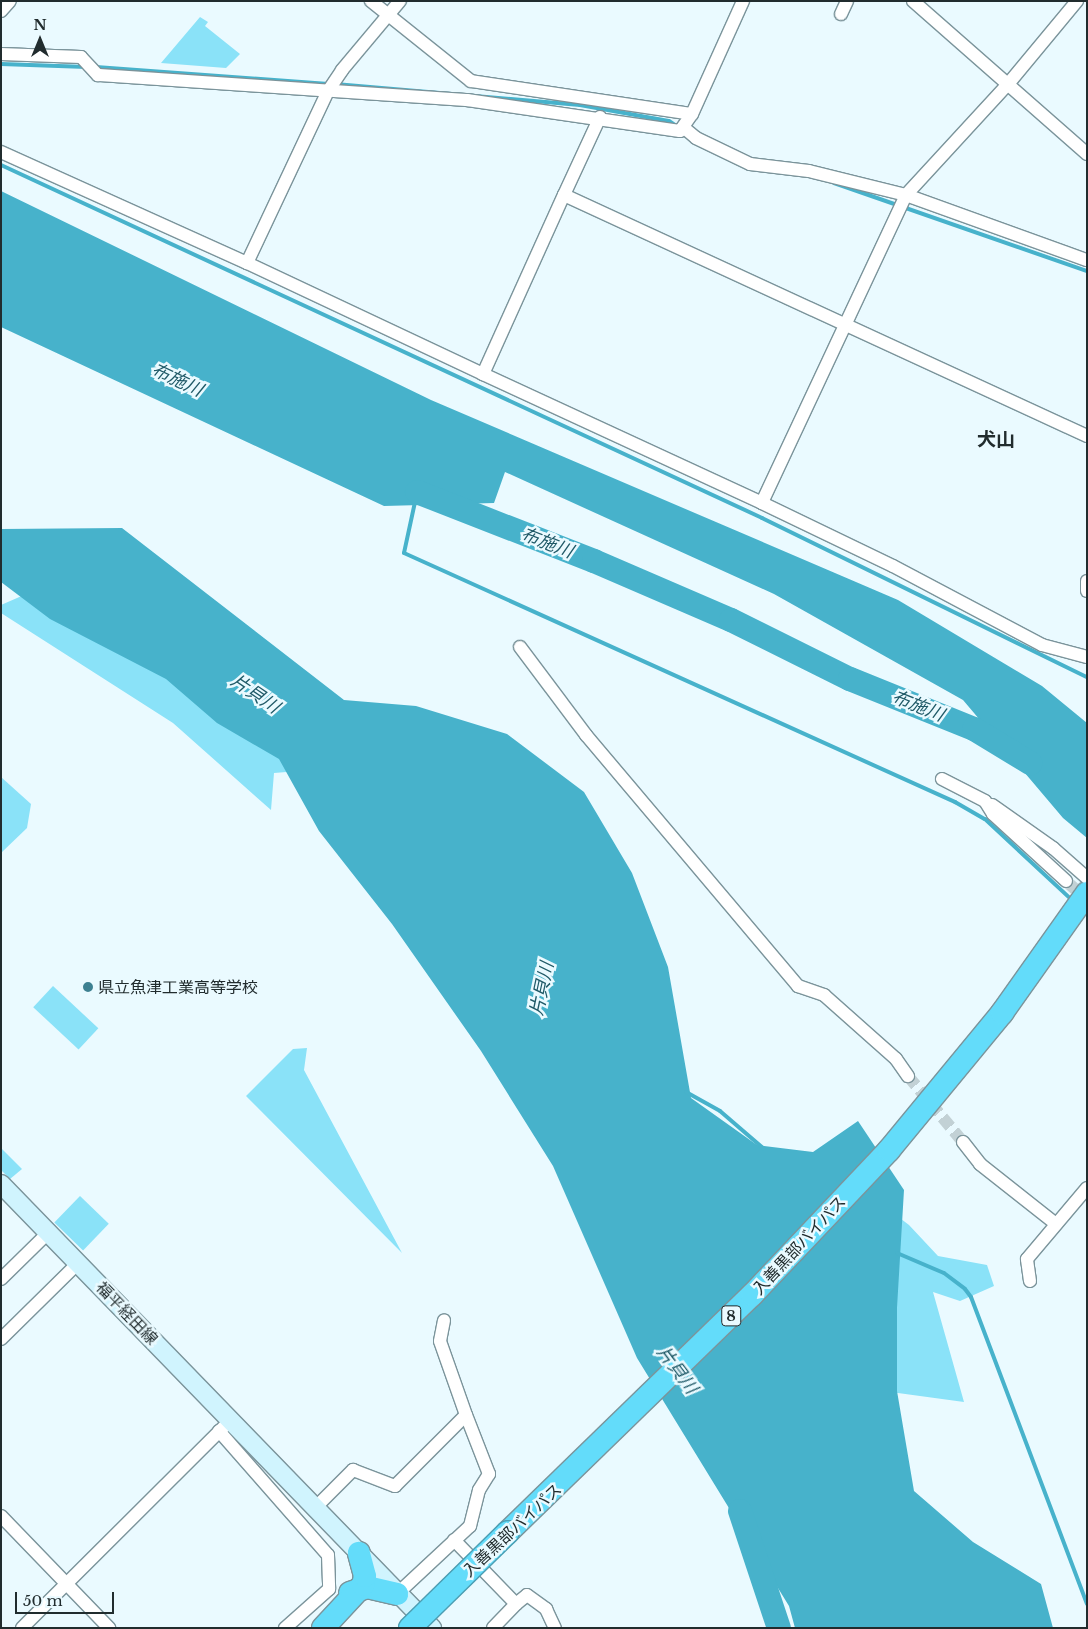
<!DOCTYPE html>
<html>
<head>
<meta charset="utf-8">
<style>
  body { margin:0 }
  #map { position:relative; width:1088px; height:1629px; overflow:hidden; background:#eafaff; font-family:"Libre Baskerville","Noto Sans JP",serif }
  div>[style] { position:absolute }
  .green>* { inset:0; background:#8ae2f8; transform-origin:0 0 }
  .water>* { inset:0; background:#47b2cb }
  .stream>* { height:4px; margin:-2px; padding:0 2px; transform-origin:2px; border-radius:2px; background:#47b2cb }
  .river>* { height:24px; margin:-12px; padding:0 12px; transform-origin:12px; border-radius:12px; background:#47b2cb }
  .street-tunnel>* { height:12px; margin-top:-6px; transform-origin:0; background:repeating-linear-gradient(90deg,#c2d1d5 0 12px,transparent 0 18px) }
  .roads { filter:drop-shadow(1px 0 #7b949b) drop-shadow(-1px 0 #7b949b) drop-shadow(0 1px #7b949b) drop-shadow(0 -1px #7b949b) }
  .street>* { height:12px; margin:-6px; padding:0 6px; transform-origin:6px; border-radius:6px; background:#fff }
  .secondary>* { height:18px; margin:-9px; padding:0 9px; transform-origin:9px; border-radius:9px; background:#d0f4fe }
  .highway>* { height:22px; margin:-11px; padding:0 11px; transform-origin:11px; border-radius:11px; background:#63dcfa }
  .bridges { filter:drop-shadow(1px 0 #4c9eb3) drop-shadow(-1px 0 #4c9eb3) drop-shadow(0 1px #4c9eb3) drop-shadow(0 -1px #4c9eb3) }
  .highway-bridge>* { height:22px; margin:-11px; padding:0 11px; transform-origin:11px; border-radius:11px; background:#63dcfa }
  .dots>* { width:14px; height:14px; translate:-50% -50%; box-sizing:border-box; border:2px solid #eafaff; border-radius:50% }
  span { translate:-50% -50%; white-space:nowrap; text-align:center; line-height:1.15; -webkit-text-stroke:5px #eafaff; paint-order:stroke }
  .shield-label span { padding:1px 4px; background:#eafaff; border:1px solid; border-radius:4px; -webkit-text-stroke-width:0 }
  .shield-label { font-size:15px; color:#212c2e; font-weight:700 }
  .poi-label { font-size:16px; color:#212c2e }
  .left { translate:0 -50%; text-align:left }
  .street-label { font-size:16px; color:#212c2e }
  .water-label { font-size:18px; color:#205a68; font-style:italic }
  .quarter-label { font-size:19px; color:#212c2e; font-weight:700 }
  .frame { position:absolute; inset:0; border:2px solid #212c2e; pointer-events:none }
  .north { position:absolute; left:15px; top:15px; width:50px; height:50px; -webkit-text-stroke:4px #eafaff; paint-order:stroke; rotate:0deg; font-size:14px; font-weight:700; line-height:20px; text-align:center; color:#212c2e }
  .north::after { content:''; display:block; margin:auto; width:18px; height:22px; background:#212c2e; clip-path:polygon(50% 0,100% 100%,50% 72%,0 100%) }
  .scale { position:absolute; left:15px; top:1592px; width:99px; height:22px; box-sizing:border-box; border:2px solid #212c2e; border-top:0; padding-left:6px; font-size:15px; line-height:18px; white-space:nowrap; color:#212c2e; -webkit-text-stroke:4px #eafaff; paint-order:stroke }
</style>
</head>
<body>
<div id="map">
  <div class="green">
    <i style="clip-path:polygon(200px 17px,208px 22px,205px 26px,240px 54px,226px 68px,161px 63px)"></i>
    <i style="clip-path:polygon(56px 581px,311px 770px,274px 773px,271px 810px,173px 723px,1px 613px,1px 605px)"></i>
    <i style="clip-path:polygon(1px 777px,31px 804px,27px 828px,1px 853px)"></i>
    <i style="left:53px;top:986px;width:62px;height:29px;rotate:43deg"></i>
    <i style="clip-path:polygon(307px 1048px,304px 1070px,402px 1253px,246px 1096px,293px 1049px)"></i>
    <i style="clip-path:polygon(1px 1148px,22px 1169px,10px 1179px,1px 1170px)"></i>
    <i style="clip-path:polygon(867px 1193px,909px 1225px,938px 1256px,987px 1265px,994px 1286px,960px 1301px,933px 1292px,964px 1402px,876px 1390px)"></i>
    <i style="left:80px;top:1196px;width:40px;height:37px;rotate:44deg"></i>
  </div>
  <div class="water">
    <i style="clip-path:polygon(1px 191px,431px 400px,898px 600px,1042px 686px,1087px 723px,1087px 838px,1063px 818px,963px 700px,774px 594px,505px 472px,494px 503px,384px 506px,1px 327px)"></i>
    <i style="clip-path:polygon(122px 528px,344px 700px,416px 706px,507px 734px,584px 792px,632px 873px,668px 967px,691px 1098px,757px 1145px,813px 1152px,858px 1121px,904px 1190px,897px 1308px,897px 1391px,914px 1491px,973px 1542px,1041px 1584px,1053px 1628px,795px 1628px,789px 1606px,637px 1358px,553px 1166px,481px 1051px,392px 924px,319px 831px,279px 759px,217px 723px,166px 679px,50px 619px,1px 582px,1px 529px)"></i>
  </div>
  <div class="stream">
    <i style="left:1px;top:64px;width:86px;rotate:2deg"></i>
    <i style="left:96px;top:67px;width:233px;rotate:4.2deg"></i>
    <i style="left:335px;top:84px;width:246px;rotate:4.9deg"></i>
    <i style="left:580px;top:105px;width:90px;rotate:10.2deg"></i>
    <i style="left:669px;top:121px;width:7px;rotate:34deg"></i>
    <i style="left:1px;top:165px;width:839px;rotate:24.88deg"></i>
    <i style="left:762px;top:518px;width:362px;rotate:26.1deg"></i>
    <i style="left:834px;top:183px;width:268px;rotate:19.2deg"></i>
    <i style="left:415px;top:502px;width:52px;rotate:102.2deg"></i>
    <i style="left:404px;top:553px;width:605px;rotate:24.32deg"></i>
    <i style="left:955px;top:802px;width:34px;rotate:30deg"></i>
    <i style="left:985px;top:819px;width:119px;rotate:43deg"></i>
    <i style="left:686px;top:1092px;width:39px;rotate:29deg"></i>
    <i style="left:720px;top:1111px;width:57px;rotate:40.7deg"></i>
    <i style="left:897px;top:1253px;width:51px;rotate:23.1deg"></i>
    <i style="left:944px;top:1273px;width:26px;rotate:37deg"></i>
    <i style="left:965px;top:1289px;width:10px;rotate:53deg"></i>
    <i style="left:971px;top:1297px;width:328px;rotate:69.3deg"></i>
  </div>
  <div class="river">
    <i style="left:417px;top:492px;width:190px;rotate:21.3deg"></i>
    <i style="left:594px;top:561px;width:149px;rotate:23.3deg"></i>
    <i style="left:731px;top:620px;width:133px;rotate:26.4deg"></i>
    <i style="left:850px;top:679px;width:134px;rotate:22deg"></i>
    <i style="left:974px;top:729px;width:66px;rotate:31.3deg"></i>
    <i style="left:740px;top:1511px;width:123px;rotate:71.6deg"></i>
  </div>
  <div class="street-tunnel">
    <i style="left:1066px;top:881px;width:28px;rotate:42deg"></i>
    <i style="left:908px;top:1076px;width:86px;rotate:50.2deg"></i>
  </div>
  <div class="roads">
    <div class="street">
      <i style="left:371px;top:1px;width:128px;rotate:38.7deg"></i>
      <i style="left:471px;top:81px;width:223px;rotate:8.5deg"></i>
      <i style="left:913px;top:1px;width:232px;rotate:41.3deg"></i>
      <i style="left:1077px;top:1px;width:108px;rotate:129.7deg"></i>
      <i style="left:1008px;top:84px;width:151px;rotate:132.6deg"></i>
      <i style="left:906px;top:195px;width:340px;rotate:115.1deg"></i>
      <i style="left:762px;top:503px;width:145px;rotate:25.7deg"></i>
      <i style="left:893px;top:566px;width:169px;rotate:27.9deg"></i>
      <i style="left:1042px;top:645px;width:47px;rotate:14.9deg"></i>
      <i style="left:1px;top:11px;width:13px;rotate:-48deg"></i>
      <i style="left:841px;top:14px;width:14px;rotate:-65deg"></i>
      <i style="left:1px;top:54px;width:80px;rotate:2.1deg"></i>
      <i style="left:81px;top:57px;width:25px;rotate:47deg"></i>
      <i style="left:98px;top:75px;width:370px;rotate:3.9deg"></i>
      <i style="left:467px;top:100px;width:215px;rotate:8.3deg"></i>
      <i style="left:680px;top:131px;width:21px;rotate:-55deg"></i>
      <i style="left:692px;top:114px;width:124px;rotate:-65.7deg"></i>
      <i style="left:600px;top:117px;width:86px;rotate:114.8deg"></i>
      <i style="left:564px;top:195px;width:576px;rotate:24.74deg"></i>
      <i style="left:683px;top:127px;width:17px;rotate:40deg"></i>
      <i style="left:696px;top:138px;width:60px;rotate:25.7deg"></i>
      <i style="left:750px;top:164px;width:59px;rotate:6.8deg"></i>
      <i style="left:809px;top:171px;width:100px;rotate:13.9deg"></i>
      <i style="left:906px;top:195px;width:192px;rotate:19.8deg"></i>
      <i style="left:1px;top:152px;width:270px;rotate:24.3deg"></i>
      <i style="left:247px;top:263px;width:190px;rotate:-64.8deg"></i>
      <i style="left:328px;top:91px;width:25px;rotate:-56deg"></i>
      <i style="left:342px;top:70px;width:90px;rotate:-50deg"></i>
      <i style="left:247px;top:263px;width:261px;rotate:25.2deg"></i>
      <i style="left:483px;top:374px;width:196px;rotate:-65.7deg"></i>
      <i style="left:483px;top:374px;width:307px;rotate:24.8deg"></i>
      <i style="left:1087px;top:581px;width:10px;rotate:90deg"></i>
      <i style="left:520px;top:647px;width:110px;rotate:53.1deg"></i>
      <i style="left:586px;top:735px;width:329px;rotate:49.8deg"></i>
      <i style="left:798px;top:986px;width:28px;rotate:19deg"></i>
      <i style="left:824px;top:995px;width:96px;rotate:41.6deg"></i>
      <i style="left:896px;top:1059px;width:21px;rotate:55deg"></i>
      <i style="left:942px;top:779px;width:48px;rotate:27.1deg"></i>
      <i style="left:985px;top:801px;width:15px;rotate:58deg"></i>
      <i style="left:993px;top:814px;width:99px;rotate:42.5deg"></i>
      <i style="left:992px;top:805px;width:75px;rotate:35.2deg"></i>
      <i style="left:1053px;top:848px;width:45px;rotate:41.4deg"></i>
      <i style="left:963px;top:1142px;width:28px;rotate:52deg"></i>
      <i style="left:980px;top:1164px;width:97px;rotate:38.3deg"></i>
      <i style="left:1px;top:1279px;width:66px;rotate:-44.4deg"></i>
      <i style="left:1030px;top:1281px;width:22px;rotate:-98deg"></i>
      <i style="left:1027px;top:1259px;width:93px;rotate:-49.8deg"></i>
      <i style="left:1px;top:1339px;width:108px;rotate:-44.6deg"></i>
      <i style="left:219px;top:1431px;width:165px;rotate:48.7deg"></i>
      <i style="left:328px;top:1555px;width:34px;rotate:88deg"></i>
      <i style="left:329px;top:1589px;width:59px;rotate:138.4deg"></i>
      <i style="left:315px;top:1508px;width:54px;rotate:-45deg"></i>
      <i style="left:353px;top:1470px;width:45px;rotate:20.9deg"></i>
      <i style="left:395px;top:1486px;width:100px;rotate:-45deg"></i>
      <i style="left:466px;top:1415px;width:78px;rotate:-109.4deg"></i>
      <i style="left:440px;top:1341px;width:21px;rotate:-79deg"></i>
      <i style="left:1px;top:1516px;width:156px;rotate:46deg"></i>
      <i style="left:454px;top:1540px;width:89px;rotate:45.9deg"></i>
      <i style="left:516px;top:1604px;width:33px;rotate:134deg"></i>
      <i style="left:397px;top:1594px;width:100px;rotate:-43deg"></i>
      <i style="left:470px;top:1526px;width:37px;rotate:-76deg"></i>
      <i style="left:479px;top:1490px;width:19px;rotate:-58deg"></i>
      <i style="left:489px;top:1474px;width:63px;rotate:-111.3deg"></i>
      <i style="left:516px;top:1604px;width:14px;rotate:-39deg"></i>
      <i style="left:527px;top:1595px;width:24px;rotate:36deg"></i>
      <i style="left:546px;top:1609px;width:21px;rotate:65deg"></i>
      <i style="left:22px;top:1628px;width:295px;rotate:-44.9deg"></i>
    </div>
    <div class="secondary">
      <i style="left:1px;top:1184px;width:619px;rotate:45.85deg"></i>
    </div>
    <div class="highway">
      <i style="left:508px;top:1532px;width:340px;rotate:-44.2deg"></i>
      <i style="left:752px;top:1295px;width:199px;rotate:-46.6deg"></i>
      <i style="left:889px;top:1150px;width:178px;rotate:-50.5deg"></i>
      <i style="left:1002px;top:1013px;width:147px;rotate:-54.7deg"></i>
      <i style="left:350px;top:1593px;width:18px;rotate:-19deg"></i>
      <i style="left:367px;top:1587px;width:31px;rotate:13deg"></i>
      <i style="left:323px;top:1628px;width:59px;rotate:-47.1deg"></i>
      <i style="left:363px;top:1585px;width:9px;rotate:-77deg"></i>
      <i style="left:365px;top:1576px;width:24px;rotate:-105deg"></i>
    </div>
  </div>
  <div class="bridges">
    <div class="highway-bridge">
      <i style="left:410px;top:1628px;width:137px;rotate:-44.4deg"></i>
    </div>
  </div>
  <div class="dots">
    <i style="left:88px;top:987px;background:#3d8091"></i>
  </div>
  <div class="shield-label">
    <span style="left:731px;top:1316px">8</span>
  </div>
  <div class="poi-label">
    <span class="left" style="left:98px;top:987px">県立魚津工業高等学校</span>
  </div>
  <div class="street-label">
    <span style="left:799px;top:1245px;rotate:-47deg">入善黒部バイパス</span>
    <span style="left:127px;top:1313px;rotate:46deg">福平経田線</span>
    <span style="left:512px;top:1530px;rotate:-43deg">入善黒部バイパス</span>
  </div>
  <div class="water-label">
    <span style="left:177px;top:380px;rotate:25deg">布施川</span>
    <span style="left:547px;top:543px;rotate:21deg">布施川</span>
    <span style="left:255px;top:694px;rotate:34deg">片貝川</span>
    <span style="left:918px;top:706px;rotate:22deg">布施川</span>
    <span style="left:542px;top:989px;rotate:-78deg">片貝川</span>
    <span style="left:677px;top:1370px;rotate:53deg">片貝川</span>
  </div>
  <div class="quarter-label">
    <span style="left:996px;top:440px">犬山</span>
  </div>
  <div class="frame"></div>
  <div class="north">N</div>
  <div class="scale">50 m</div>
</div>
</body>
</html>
